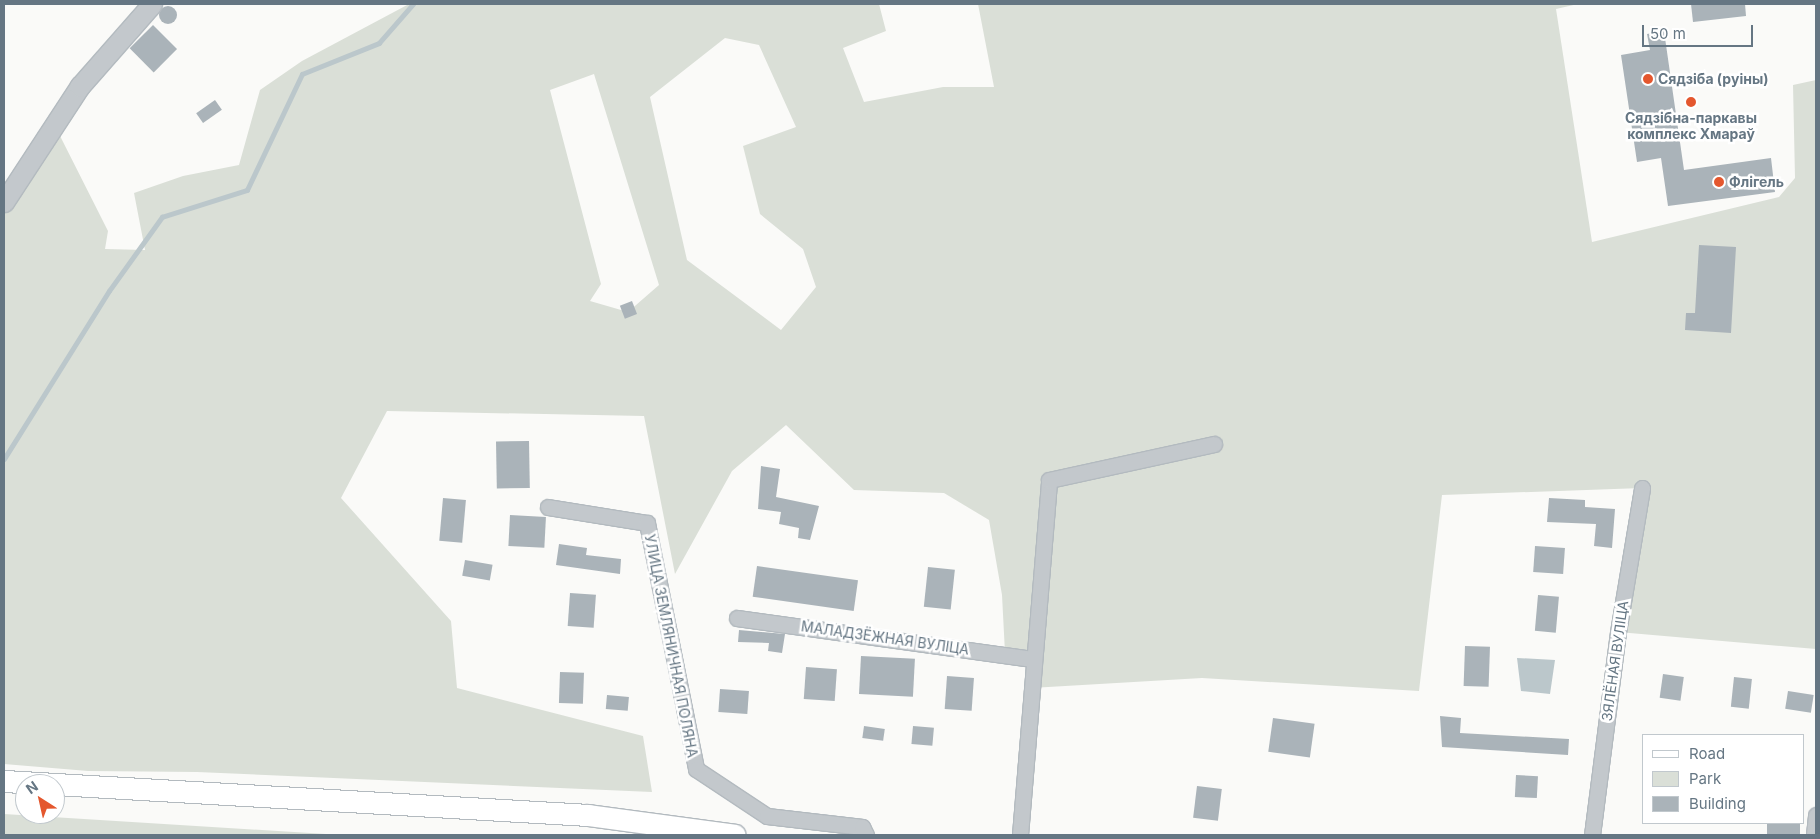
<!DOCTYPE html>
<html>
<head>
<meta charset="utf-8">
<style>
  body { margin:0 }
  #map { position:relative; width:1820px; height:839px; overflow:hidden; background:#fafaf8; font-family:Inter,sans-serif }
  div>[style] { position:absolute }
  .green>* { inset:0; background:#dadfd7 }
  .water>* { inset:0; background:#bbc7cb }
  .stream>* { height:4.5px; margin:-2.25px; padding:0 2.25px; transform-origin:2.25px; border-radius:2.25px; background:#bbc7cb }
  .building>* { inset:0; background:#aab3b9; transform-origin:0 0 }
  .round { border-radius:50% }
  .roads { filter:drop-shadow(1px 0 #b3babf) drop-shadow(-1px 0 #b3babf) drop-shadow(0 1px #b3babf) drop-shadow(0 -1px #b3babf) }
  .minor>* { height:15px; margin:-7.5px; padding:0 7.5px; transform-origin:7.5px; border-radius:7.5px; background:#c3c8cc }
  .tertiary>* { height:19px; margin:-9.5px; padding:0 9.5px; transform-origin:9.5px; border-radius:9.5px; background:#c3c8cc }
  .secondary>* { height:21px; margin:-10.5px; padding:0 10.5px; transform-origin:10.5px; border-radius:10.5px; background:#fff }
  .dots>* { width:14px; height:14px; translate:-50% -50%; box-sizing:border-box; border:2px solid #fff; border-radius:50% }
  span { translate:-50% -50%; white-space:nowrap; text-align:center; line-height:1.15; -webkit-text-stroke:5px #fff; paint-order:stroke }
  .poi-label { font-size:14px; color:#657683; font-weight:700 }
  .left { translate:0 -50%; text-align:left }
  .street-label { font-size:14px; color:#657683 }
  .frame { position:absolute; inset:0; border:5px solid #657683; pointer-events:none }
  .legend { position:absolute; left:1642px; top:734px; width:162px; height:90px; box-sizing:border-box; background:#fff; border:1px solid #c1c8cd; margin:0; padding:6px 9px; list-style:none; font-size:15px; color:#657683 }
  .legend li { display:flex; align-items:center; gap:10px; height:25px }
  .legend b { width:25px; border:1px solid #c1c8cd }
  .north { position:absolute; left:15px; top:774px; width:50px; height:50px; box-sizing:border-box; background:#fff; border:1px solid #c1c8cd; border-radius:50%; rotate:325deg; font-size:14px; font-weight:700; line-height:20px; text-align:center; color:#657683 }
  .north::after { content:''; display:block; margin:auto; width:18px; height:22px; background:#e4572e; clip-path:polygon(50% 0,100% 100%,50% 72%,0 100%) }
  .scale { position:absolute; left:1642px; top:25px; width:111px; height:22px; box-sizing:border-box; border:2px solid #657683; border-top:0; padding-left:6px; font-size:15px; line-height:18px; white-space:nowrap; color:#657683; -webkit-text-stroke:4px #fff; paint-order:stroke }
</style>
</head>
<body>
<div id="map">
  <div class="green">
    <i style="clip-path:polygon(evenodd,409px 4px,879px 4px,886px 31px,843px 48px,864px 102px,943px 87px,994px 87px,978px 4px,1578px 4px,1556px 9px,1592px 242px,1779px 197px,1795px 178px,1793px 85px,1816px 80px,1816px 649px,1618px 632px,1642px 488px,1442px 495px,1419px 691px,1202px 678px,1031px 688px,1032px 659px,1005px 653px,1002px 595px,989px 520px,944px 493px,854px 490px,786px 425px,732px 471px,675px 574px,644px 416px,387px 411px,341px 498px,451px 621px,457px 688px,643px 736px,652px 792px,197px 772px,88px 771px,4px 764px,4px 204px,53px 122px,108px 231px,105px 249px,145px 250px,134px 193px,183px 176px,239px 165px,260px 90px,302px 61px,409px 4px,725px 38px,759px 45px,796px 127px,743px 146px,760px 214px,803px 249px,816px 287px,781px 330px,687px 260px,650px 97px,725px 38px,409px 4px,594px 74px,659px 285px,628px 312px,590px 301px,601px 284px,550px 90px,594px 74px)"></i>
    <i style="clip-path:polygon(4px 814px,164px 824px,342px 835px,4px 835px)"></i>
  </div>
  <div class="water">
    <i style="clip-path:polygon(1517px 658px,1555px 660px,1550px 694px,1521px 691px)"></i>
  </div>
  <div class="stream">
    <i style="left:4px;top:459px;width:198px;rotate:-58deg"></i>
    <i style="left:109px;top:291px;width:91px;rotate:-54.4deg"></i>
    <i style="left:162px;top:217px;width:89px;rotate:-17.6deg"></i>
    <i style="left:247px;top:190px;width:128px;rotate:-64.6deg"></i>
    <i style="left:302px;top:74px;width:83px;rotate:-21.9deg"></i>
    <i style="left:379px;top:43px;width:52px;rotate:-48.9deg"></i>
  </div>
  <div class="building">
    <i style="clip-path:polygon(1691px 4px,1745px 4px,1746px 16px,1693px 22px)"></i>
    <i class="round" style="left:159px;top:6px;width:18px;height:18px"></i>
    <i style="left:153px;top:25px;width:34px;height:33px;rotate:45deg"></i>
    <i style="clip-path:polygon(1664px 31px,1684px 170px,1771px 158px,1775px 192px,1668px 206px,1661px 158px,1637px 162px,1621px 55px,1650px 50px,1647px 34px)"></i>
    <i style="left:215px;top:100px;width:12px;height:23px;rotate:55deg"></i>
    <i style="clip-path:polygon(1699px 245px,1736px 247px,1731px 333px,1685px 330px,1686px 313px,1695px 313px)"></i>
    <i style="left:632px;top:301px;width:14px;height:13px;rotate:69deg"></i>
    <i style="left:529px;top:441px;width:47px;height:33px;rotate:89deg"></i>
    <i style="clip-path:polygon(761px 466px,780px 469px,776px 497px,819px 506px,810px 540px,798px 538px,799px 528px,779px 524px,781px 512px,758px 509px)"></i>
    <i style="left:443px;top:498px;width:23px;height:43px;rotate:5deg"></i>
    <i style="clip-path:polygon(1549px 498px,1585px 500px,1585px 507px,1615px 509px,1612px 548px,1594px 546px,1596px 524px,1547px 522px)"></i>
    <i style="left:510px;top:515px;width:36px;height:31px;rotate:3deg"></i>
    <i style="clip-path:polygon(559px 544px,587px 548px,586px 555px,621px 559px,620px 574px,556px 565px)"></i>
    <i style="left:1535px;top:546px;width:30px;height:26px;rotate:4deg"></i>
    <i style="left:465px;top:560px;width:28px;height:16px;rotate:10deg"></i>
    <i style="left:757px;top:566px;width:102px;height:31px;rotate:8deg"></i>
    <i style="left:928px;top:567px;width:27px;height:40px;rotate:6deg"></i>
    <i style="left:570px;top:593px;width:26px;height:33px;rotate:4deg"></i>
    <i style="left:1538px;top:595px;width:21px;height:36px;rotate:5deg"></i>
    <i style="clip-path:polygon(739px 630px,785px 634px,782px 653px,768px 651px,769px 643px,738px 642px)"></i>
    <i style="left:1465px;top:646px;width:25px;height:40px;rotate:2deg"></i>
    <i style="left:861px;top:656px;width:54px;height:38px;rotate:3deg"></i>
    <i style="left:806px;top:667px;width:31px;height:32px;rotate:4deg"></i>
    <i style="left:560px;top:672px;width:24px;height:31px;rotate:2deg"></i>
    <i style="left:1663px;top:674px;width:21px;height:24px;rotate:8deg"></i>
    <i style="left:947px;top:676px;width:27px;height:33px;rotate:4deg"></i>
    <i style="left:1734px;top:677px;width:18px;height:30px;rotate:6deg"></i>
    <i style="left:720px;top:689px;width:29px;height:23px;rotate:4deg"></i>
    <i style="left:1788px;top:691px;width:26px;height:18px;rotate:9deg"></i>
    <i style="left:607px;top:695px;width:22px;height:14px;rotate:5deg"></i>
    <i style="clip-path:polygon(1440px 716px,1461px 718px,1460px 733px,1569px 739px,1568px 755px,1442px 747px)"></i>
    <i style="left:1273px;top:718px;width:42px;height:34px;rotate:8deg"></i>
    <i style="left:864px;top:726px;width:21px;height:12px;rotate:8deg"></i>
    <i style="left:913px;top:726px;width:21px;height:18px;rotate:5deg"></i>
    <i style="left:1516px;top:775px;width:22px;height:22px;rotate:3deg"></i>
    <i style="left:1197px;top:786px;width:25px;height:32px;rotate:7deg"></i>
    <i style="left:1767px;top:823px;width:33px;height:12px"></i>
  </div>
  <div class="roads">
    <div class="minor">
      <i style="left:548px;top:507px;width:100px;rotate:9.2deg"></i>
      <i style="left:647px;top:523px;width:251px;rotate:78.7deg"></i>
      <i style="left:696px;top:769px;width:85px;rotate:33.5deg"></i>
      <i style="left:767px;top:816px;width:96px;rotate:6.6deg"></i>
      <i style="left:862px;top:827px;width:9px;rotate:63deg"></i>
      <i style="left:737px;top:618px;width:298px;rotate:7.9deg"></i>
      <i style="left:1020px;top:835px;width:356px;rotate:-85.3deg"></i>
      <i style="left:1049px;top:480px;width:169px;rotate:-12.3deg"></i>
      <i style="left:1592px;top:835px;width:205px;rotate:-82.7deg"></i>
      <i style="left:1618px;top:632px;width:146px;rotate:-80.5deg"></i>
      <i style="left:1814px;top:835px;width:20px;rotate:-84deg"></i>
    </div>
    <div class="tertiary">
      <i style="left:4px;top:202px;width:139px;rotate:-56.8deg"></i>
      <i style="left:80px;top:86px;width:109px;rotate:-48.7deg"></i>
    </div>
    <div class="secondary">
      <i style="left:4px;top:781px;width:585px;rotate:3.33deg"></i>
      <i style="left:588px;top:815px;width:148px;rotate:7.7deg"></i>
    </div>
  </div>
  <div class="dots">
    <i style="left:1648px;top:79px;background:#e4572e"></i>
    <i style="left:1691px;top:102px;background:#e4572e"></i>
    <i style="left:1719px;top:182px;background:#e4572e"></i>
  </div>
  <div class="poi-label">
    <span class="left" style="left:1658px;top:79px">Сядзіба (руіны)</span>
    <span style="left:1691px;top:126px">Сядзібна-паркавы<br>комплекс Хмараў</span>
    <span class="left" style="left:1729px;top:182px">Флігель</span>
  </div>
  <div class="street-label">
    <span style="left:885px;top:638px;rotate:8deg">МАЛАДЗЁЖНАЯ ВУЛІЦА</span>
    <span style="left:671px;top:646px;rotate:79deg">УЛИЦА ЗЕМЛЯНИЧНАЯ ПОЛЯНА</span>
    <span style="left:1615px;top:661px;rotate:-82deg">ЗЯЛЁНАЯ ВУЛІЦА</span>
  </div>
  <div class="frame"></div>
  <ul class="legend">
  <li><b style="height:6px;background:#fff"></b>Road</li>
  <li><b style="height:14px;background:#dadfd7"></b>Park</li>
  <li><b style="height:14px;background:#aab3b9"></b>Building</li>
  </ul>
  <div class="north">N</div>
  <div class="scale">50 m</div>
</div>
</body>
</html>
